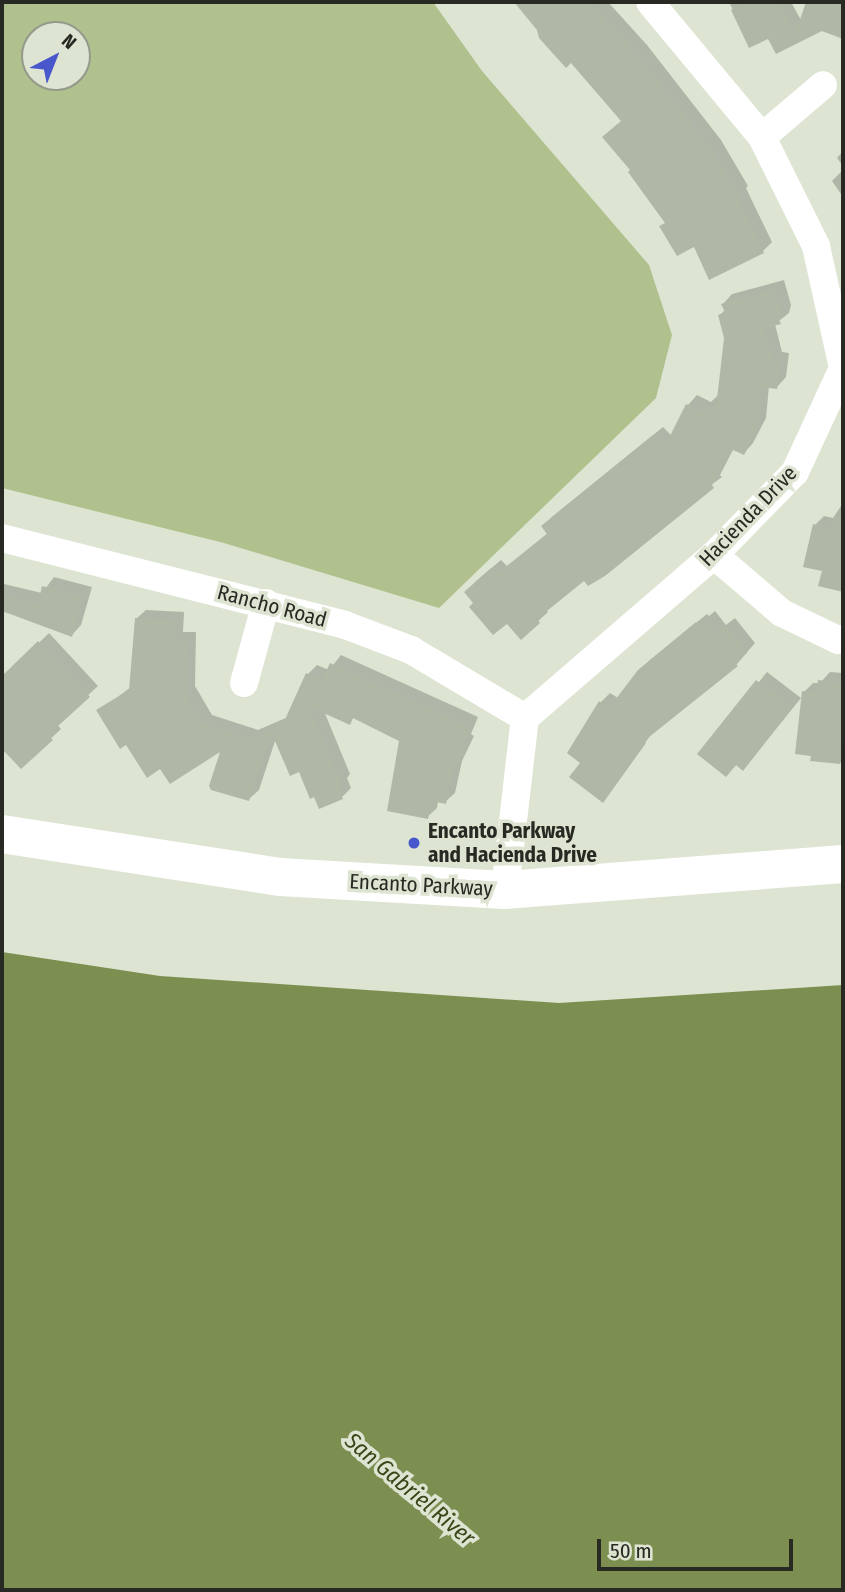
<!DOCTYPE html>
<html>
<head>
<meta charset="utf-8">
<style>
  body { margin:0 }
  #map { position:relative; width:845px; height:1592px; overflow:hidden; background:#dde4d1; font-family:"Fira Sans Condensed",sans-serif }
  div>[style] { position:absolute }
  .green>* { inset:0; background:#b0c18e }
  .water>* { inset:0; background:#7c8f51 }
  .shadow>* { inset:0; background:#0003 }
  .building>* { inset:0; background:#b1b7a5 }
  .street>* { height:28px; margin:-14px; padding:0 14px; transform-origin:14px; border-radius:14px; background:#fff }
  .secondary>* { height:38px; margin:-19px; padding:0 19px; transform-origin:19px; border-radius:19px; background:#fff }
  .dots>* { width:19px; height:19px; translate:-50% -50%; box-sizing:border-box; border:4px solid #dde4d1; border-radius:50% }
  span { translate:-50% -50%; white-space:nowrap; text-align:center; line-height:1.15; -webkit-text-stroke:7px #dde4d1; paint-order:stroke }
  .street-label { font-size:21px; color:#272922 }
  .poi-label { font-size:21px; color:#272922; font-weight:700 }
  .left { translate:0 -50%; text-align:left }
  .water-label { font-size:23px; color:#394617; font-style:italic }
  .frame { position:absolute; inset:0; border:4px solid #272922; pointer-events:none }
  .north { position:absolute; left:21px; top:21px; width:70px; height:70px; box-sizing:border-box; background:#dde4d1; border:2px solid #94998b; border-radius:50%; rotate:42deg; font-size:19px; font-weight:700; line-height:28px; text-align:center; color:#272922 }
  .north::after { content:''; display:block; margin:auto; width:24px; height:32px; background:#4857cc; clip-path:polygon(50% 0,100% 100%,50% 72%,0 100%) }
  .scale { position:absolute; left:597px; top:1539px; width:196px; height:32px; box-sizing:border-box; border:4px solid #272922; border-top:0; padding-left:9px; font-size:21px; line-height:24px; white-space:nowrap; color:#272922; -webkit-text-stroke:5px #dde4d1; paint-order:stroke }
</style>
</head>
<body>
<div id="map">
  <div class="green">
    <i style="clip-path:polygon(evenodd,2px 2px,433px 2px,482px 71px,649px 265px,672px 335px,656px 398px,439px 608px,224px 543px,2px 488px,2px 2px,35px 35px,77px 35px,77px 77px,35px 77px,35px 35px)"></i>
  </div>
  <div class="water">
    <i style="clip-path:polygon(2px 952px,160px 976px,559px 1003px,843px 985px,843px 1590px,2px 1590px)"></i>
  </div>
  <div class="shadow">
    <i style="clip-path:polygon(517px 2px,608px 2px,647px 45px,721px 140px,748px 186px,746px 188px,772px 242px,763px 251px,694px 244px,667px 222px,623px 120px)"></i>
    <i style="clip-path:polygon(729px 2px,791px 2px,801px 20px,808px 2px,843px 2px,843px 38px,822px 29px,776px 52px,768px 37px,750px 45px)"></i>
    <i style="clip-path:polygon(843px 151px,843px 166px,837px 158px)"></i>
    <i style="clip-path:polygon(843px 170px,843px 197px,832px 181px)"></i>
    <i style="clip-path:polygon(784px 280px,791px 305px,789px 313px,775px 324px,782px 352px,789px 353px,786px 377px,777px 387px,769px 386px,766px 418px,753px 443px,744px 453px,734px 448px,720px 475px,722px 477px,585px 578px,546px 610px,548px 612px,521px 637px,507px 621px,475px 603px,475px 582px,501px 560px,507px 566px,548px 533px,543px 526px,553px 516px,663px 427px,672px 436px,688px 405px,697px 395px,711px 402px,719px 394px,726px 338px,720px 315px,726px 309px,723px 304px,732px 294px)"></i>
    <i style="clip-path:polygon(843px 503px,843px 591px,820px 585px,824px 570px,815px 525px,824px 516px,833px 518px)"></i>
    <i style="clip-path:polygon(54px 577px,92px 587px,81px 625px,72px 635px,2px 609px,4px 584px,42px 593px)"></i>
    <i style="clip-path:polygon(146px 610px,184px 612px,183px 632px,196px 632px,195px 686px,212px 715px,258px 730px,288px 717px,308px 674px,317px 665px,329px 670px,341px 655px,478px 717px,471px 734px,474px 736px,462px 761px,455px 793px,445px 802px,438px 801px,437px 808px,427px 817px,401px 740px,354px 717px,349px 722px,324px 711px,350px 774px,347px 778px,351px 788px,342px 797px,300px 770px,276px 738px,259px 790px,249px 799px,224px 748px,161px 766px,99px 711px,131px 687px,136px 619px)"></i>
    <i style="clip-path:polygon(715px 611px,726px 625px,735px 618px,755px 643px,737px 664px,653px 732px,603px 800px,582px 762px,601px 702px,610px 693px,618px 698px,650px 660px,707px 614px,709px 616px)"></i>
    <i style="clip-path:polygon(49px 633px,98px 686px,57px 724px,61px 729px,21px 767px,2px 746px,2px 684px,17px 684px,7px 674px)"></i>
    <i style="clip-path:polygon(767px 672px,801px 698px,752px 759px,737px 764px,726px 775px,700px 754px)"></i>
    <i style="clip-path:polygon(830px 672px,843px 673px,843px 763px,812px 759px,804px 692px,813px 683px,820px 683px)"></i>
  </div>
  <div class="building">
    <i style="clip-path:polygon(514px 2px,588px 2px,617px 34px,619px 32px,711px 150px,740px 197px,737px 199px,764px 253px,709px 280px,694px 247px,677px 256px,659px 226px,665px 223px,628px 172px,630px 170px,602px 137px,621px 121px,571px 63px,566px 68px,539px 38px,537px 30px)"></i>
    <i style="clip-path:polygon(747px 2px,778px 2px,795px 34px,806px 2px,843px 2px,843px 39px,822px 31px,776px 54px,768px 39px,749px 48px,731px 10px)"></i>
    <i style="clip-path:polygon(774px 289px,782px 316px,778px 317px,781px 324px,764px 328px,773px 361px,780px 362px,777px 389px,761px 387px,757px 430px,744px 455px,731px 449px,712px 485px,714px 488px,605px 576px,588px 586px,584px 581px,537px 619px,540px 623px,521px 640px,507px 624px,493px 635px,469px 607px,473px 603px,464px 592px,491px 568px,497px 574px,547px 534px,541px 526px,653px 435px,664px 448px,686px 404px,703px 412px,707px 404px,716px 408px,724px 338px,718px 315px,725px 312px,721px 304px)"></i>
    <i style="clip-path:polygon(836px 515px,843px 516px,843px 592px,818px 586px,822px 571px,803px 567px,813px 524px,832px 529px)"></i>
    <i style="clip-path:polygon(42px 586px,83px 597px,72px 637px,2px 611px,2px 595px,38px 604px)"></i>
    <i style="clip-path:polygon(135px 618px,175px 621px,174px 641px,187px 641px,186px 696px,203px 724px,248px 739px,283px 724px,306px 673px,322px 680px,330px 663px,469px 727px,463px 744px,466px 746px,453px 772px,446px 804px,432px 801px,428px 819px,387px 811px,399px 741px,353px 718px,350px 725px,308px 706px,342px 785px,338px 787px,343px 799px,319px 809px,314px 797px,310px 799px,299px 772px,290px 776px,272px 734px,249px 801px,211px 790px,209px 786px,220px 752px,170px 784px,160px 769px,147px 778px,126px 745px,120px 749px,96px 710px,129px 690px)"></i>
    <i style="clip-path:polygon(705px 620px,716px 633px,724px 626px,747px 653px,735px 663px,738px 666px,644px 741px,646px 743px,603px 803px,569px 777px,580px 763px,567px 753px,599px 701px,609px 708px,638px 670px,696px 622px,699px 625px)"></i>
    <i style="clip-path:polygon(38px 641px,90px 697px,48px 735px,53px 740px,21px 769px,2px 749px,2px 676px)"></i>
    <i style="clip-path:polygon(756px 680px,792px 708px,743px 771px,736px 765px,726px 777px,697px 754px)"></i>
    <i style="clip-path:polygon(818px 680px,843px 683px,840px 764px,810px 761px,811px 756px,795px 754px,802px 691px,817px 693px)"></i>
  </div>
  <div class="street">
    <i style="left:762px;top:137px;width:80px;rotate:-40.4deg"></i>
    <i style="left:2px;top:538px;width:354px;rotate:14.2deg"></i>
    <i style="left:345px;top:625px;width:71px;rotate:20.7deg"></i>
    <i style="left:411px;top:650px;width:133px;rotate:30.8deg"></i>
    <i style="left:714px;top:555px;width:89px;rotate:40.5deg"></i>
    <i style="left:782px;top:613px;width:62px;rotate:25.7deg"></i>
    <i style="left:838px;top:640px;width:5px;rotate:-11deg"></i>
    <i style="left:244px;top:683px;width:83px;rotate:-74.6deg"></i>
    <i style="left:505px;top:890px;width:173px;rotate:-83.4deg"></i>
    <i style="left:525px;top:718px;width:250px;rotate:-40.8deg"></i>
    <i style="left:714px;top:555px;width:116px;rotate:-45.7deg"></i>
    <i style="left:795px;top:472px;width:115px;rotate:-65.2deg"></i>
    <i style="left:843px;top:368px;width:125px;rotate:-102.5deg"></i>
    <i style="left:816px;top:246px;width:122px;rotate:-116.4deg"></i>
    <i style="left:762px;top:137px;width:175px;rotate:-129.7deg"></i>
  </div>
  <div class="secondary">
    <i style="left:2px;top:834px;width:281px;rotate:8.8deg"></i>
    <i style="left:280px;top:877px;width:225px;rotate:3.3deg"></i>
    <i style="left:505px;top:890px;width:339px;rotate:-4.4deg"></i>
  </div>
  <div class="dots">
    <i style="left:414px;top:843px;background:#4857cc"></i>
  </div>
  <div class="street-label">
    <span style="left:748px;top:516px;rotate:-46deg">Hacienda Drive</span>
    <span style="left:272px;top:606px;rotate:15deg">Rancho Road</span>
    <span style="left:421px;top:885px;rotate:3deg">Encanto Parkway</span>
  </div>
  <div class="poi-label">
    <span class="left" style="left:428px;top:843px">Encanto Parkway<br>and Hacienda Drive</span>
  </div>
  <div class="water-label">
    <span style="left:410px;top:1489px;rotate:40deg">San Gabriel River</span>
  </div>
  <div class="frame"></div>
  <div class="north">N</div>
  <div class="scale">50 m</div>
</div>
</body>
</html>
